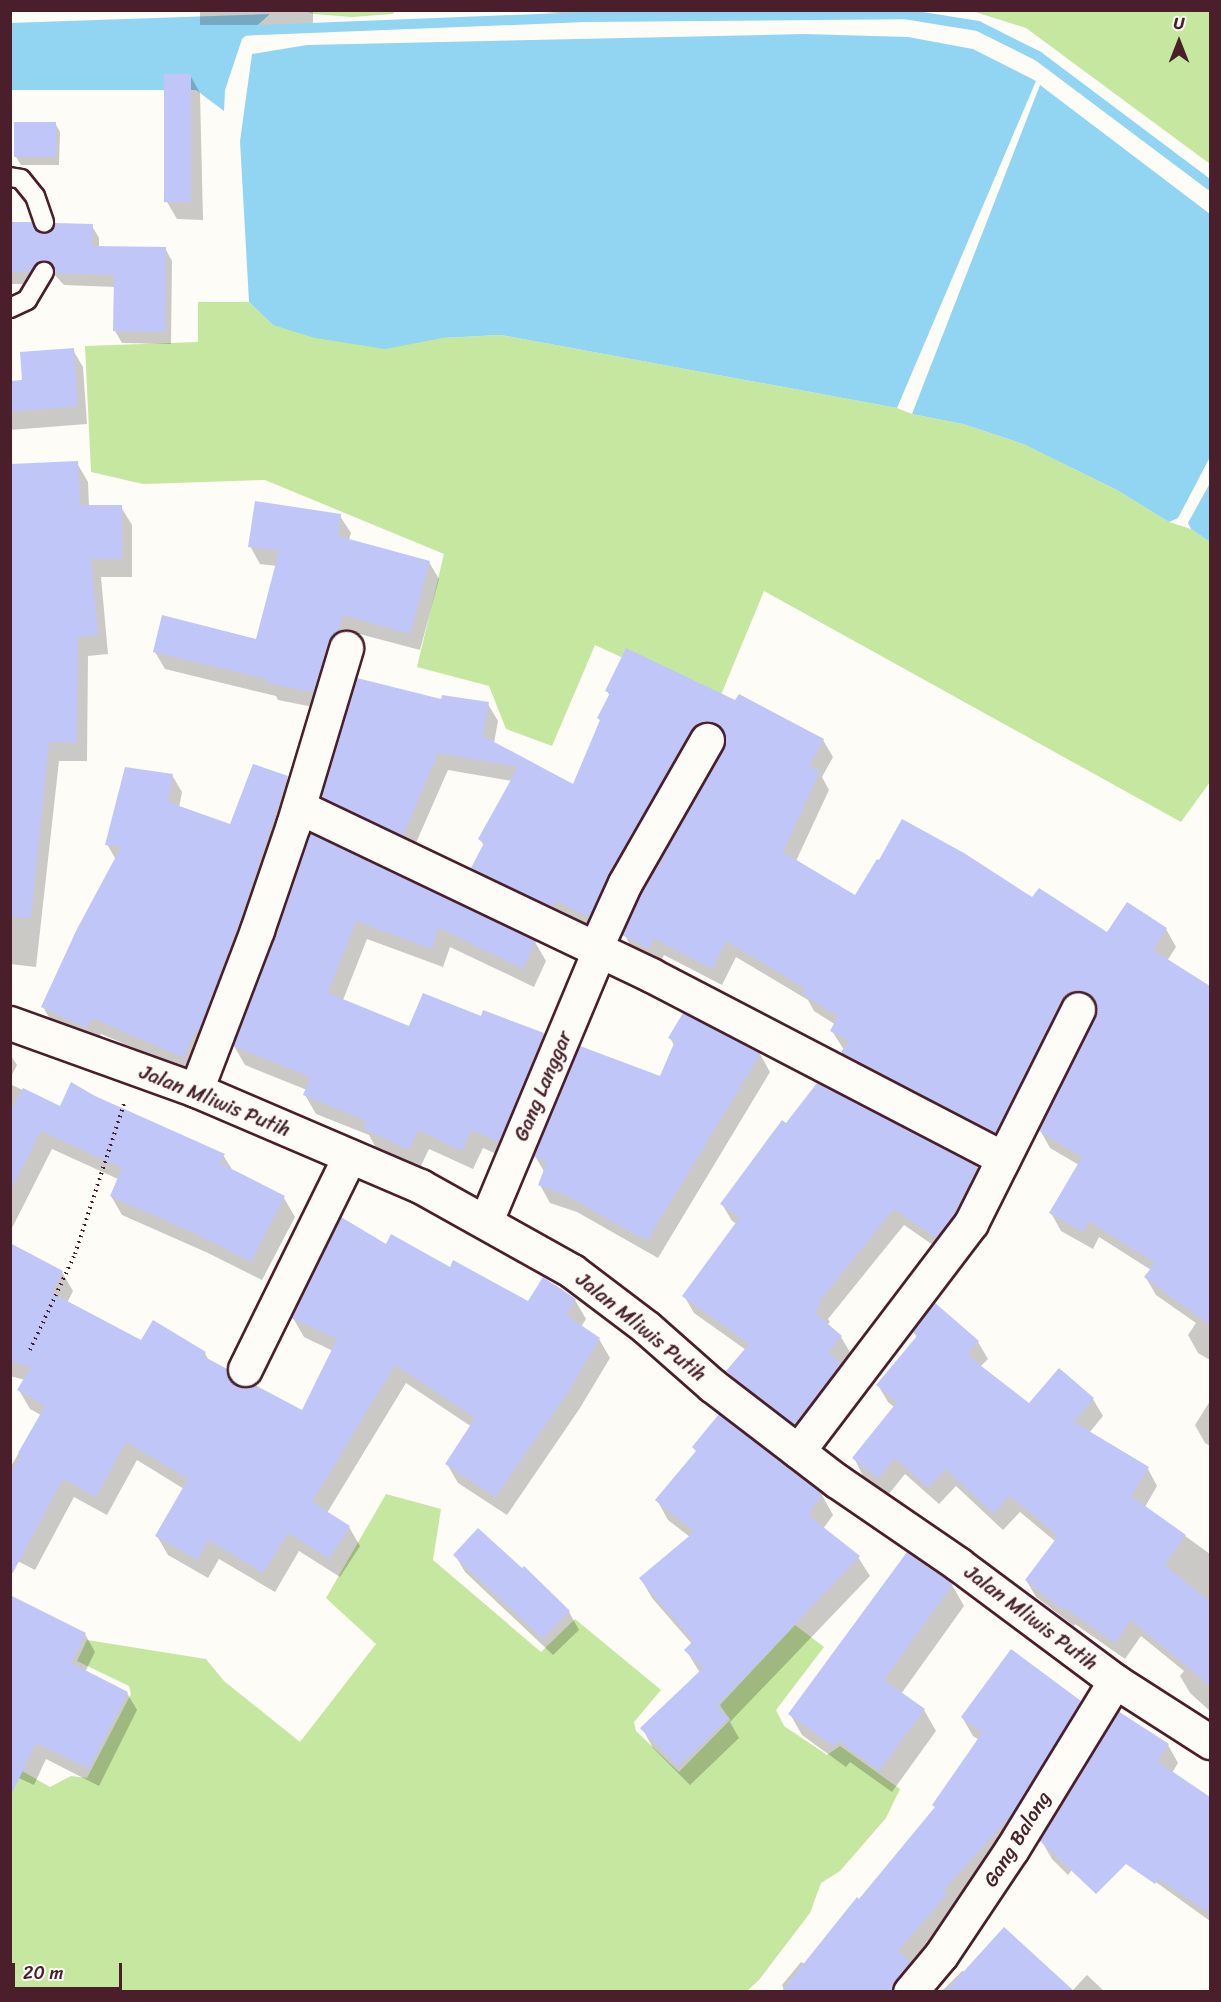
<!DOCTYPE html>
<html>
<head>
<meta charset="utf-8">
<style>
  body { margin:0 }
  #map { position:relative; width:1221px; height:2002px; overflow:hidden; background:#fdfcf7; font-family:Sriracha,sans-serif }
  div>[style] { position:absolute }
  .green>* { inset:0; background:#c6e7a0 }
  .water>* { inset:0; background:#91d5f2 }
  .shadow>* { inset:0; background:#0003; transform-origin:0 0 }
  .stream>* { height:10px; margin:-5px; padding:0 5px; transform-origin:5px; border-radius:5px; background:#91d5f2 }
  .building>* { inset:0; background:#c0c6f8; transform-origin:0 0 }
  .path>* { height:4px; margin-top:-2px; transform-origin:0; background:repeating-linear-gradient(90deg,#4a1f2b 0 1.5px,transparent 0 6px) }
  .roads { filter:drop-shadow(2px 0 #4a1f2b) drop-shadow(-2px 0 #4a1f2b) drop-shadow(0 2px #4a1f2b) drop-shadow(0 -2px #4a1f2b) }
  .lane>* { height:18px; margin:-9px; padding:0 9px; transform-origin:9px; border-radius:9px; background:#fdfcf7 }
  .street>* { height:33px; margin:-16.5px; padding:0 16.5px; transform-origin:16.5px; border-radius:16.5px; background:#fdfcf7 }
  .secondary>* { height:33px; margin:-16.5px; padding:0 16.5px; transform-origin:16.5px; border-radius:16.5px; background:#fdfcf7 }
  span { translate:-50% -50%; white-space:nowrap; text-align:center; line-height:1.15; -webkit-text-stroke:4.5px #fdfcf7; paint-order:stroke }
  .street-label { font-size:20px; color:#4a1f2b }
  .frame { position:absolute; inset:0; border:12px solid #4a1f2b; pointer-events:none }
  .north { position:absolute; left:1149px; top:12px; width:60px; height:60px; -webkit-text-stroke:4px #fdfcf7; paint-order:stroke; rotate:0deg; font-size:16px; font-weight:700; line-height:24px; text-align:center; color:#4a1f2b }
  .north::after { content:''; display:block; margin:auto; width:21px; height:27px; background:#4a1f2b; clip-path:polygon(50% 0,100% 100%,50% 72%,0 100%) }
  .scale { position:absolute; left:12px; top:1963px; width:110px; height:27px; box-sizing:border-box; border:3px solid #4a1f2b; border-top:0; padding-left:8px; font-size:18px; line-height:21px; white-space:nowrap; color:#4a1f2b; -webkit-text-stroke:4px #fdfcf7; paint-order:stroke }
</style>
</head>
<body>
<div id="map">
  <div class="green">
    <i style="clip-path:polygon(305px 11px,396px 10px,396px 11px,392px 14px,352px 17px,314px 14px)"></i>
    <i style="clip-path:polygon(972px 11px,1210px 11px,1210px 164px,1026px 28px)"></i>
    <i style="clip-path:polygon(198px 302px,249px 302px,273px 325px,442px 338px,501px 335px,897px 408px,912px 414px,963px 424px,1023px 444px,1117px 490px,1169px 522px,1191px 529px,1210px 542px,1210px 782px,1181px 822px,764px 591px,718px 702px,595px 645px,552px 746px,506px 729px,489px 686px,417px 667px,444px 554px,265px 480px,143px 484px,91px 472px,85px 346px,198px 342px)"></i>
    <i style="clip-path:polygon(386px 1494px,441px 1509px,433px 1560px,541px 1652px,575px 1619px,661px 1690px,634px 1722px,636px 1731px,679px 1772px,730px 1720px,720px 1705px,795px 1625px,824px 1647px,776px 1710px,784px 1726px,827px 1755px,840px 1746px,900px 1789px,886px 1818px,840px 1871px,821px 1883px,810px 1913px,759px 1980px,747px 1991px,11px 1992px,10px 1764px,50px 1787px,71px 1776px,87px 1778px,131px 1694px,129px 1686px,77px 1661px,87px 1640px,206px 1659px,224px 1681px,300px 1742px,376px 1644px,326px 1598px)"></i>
  </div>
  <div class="water">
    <i style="clip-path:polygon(270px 14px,242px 39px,225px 90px,224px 111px,196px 90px,11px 90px,10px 23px)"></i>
    <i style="clip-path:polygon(804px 34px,908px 37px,973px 49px,1036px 81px,897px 408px,501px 335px,442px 338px,385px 349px,315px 338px,273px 325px,249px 302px,240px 141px,252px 54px,307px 45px)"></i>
    <i style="clip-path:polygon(1040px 85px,1210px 214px,1210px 457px,1178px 518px,1169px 522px,1117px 490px,1023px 444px,963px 424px,912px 414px)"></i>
    <i style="clip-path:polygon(1210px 483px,1210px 542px,1191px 529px,1188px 523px)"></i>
  </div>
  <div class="shadow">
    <i style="left:200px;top:10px;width:113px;height:15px"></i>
    <i style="clip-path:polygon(505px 10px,668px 10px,668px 19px)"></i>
    <i style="clip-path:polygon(190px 75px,200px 93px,203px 220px,177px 219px,167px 202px)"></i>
    <i style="clip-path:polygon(55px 123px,60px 132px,59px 165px,21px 165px,16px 157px)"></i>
    <i style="clip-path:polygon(10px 223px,42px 235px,92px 226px,99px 238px,99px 248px,165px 248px,172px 261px,171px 344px,122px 343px,115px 331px,115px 287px,64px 285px,53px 273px,45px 275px,38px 284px,10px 284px)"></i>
    <i style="clip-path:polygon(73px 350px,83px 367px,87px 424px,10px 430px,10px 383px,23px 382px)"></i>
    <i style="clip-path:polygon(77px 463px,88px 482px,89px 507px,121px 507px,132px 525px,132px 577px,101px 577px,108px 654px,88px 656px,87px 761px,59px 761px,36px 967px,10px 964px,10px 466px)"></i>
    <i style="clip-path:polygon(340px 516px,351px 533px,349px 540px,429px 562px,439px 579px,420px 650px,352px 632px,323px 709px,278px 700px,276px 696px,165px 669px,155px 652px,257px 640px,277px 566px,260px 564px,250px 546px)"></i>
    <i style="clip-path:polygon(607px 691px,736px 702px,823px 740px,833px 757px,822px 777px,829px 790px,796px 861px,856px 897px,1033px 899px,1107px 934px,1128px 904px,1166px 929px,1176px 947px,1167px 961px,1210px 988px,1210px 1360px,1198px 1353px,1188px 1335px,1196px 1323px,1156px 1295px,1146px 1278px,1151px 1270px,1099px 1237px,1093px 1249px,1061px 1231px,1051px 1213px,1079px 1165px,1050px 1148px,1040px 1130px,1096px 1018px,1098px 1009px,1087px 1007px,1005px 1149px,852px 1070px,842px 1053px,844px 1050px,832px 1031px,836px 1025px,814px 1011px,808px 1000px,736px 957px,722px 985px,664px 955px,659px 965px,634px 952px,624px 934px,725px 749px,727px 741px,718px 738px,599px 933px,483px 886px,473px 868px,484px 846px,480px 839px,512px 781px,448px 770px,412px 852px,333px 814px,323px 797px,442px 700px,488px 704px,498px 721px,494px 743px,574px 786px,601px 722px,599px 718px,610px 696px)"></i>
    <i style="clip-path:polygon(172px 775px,182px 792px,179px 808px,231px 826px,287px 778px,297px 794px,193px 1073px,101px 1034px,97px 1044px,53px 1024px,43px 1007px,116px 860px,107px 844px)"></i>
    <i style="clip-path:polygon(311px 835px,535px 942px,546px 961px,534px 987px,450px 947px,443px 967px,367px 939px,343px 1000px,410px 1028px,482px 1018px,543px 1034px,554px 1053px,510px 1160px,483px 1148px,473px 1169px,429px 1149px,420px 1168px,376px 1148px,369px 1135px,316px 1114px,305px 1095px,307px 1090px,245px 1065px,234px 1046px)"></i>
    <i style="clip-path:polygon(670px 1038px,760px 1054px,770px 1072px,658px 1258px,577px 1212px,550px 1203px,540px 1185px,545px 1173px,535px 1156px,661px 1078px,674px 1045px)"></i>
    <i style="clip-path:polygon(10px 1054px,17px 1065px,10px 1079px)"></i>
    <i style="clip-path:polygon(10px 1084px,60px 1108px,95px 1097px,223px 1155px,233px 1171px,284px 1198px,295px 1217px,262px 1280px,208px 1253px,122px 1215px,111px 1196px,118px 1179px,52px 1149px,10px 1232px)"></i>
    <i style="clip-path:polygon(818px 1085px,977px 1167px,987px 1184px,946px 1254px,904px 1225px,828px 1319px,830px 1322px,827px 1325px,841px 1337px,851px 1354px,841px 1365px,850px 1381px,804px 1441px,737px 1388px,728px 1371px,746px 1350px,694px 1313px,684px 1296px,737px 1224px,732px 1221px,722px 1204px)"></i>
    <i style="clip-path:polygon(10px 1245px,62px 1272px,73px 1291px,67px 1303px,141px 1342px,205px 1353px,209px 1361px,225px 1370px,235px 1387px,302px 1412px,333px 1351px,304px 1337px,293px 1318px,387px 1246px,450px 1269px,528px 1303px,575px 1300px,586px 1319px,581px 1327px,599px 1339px,610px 1358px,580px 1408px,507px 1515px,458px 1483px,447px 1464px,472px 1427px,406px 1383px,327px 1513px,349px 1527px,360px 1546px,340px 1577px,299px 1551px,275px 1592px,219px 1559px,208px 1578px,168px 1555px,157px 1536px,184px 1489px,137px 1460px,107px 1515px,74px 1497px,35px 1570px,10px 1557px,10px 1468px,41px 1415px,30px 1409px,19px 1390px,25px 1380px,10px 1376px)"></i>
    <i style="clip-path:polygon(914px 1332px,978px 1342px,988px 1359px,980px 1367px,1030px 1406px,1059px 1370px,1093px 1399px,1103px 1416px,1089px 1433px,1148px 1469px,1157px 1486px,1145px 1507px,1210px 1554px,1210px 1711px,1190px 1693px,1180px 1676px,1184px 1671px,1141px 1636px,1125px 1659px,1075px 1624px,1074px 1626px,1036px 1597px,1026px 1580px,1056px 1542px,1020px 1512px,1003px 1530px,956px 1486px,939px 1504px,905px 1474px,888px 1495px,863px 1476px,854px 1458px,894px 1407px,888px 1402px,878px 1385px,917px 1338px)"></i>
    <i style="clip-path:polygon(1210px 1401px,1210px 1446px,1205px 1443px,1195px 1425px)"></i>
    <i style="clip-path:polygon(719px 1416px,822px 1495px,833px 1515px,823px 1529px,858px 1557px,870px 1576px,730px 1722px,739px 1738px,690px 1785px,653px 1748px,642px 1728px,700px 1673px,686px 1650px,692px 1644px,652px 1598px,641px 1579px,690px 1537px,668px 1520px,657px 1500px,697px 1452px)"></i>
    <i style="clip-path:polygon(455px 1555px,569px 1612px,579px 1630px,553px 1655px,465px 1572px)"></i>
    <i style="clip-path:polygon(952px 1585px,964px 1606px,901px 1694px,924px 1710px,936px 1731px,892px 1792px,850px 1762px,846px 1767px,802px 1735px,790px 1714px)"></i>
    <i style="clip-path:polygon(10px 1598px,85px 1634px,95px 1652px,85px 1672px,127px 1693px,137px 1710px,99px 1786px,46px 1759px,34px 1785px,10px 1774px)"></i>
    <i style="clip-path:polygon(1079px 1702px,1090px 1721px,913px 1992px,785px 1992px,782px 1985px,801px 1962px,805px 1964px,936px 1809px,934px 1805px,979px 1740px,973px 1736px,962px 1717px)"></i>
    <i style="clip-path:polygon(1168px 1745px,1178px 1763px,1172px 1773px,1210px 1799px,1210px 1921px,1096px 1839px,1068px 1875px,1052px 1859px,1041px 1840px)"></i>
    <i style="clip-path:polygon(962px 1971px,1072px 1991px,1087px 1975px,1105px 1992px,941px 1992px)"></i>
  </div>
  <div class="stream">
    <i style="left:238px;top:31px;width:347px;rotate:-2.3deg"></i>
    <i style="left:585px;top:17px;width:319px;rotate:-0.5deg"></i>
    <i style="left:904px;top:14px;width:75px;rotate:9.2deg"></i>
    <i style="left:978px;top:26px;width:67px;rotate:26.6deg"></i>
    <i style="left:1038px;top:56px;width:215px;rotate:36.9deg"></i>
  </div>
  <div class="building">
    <i style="left:164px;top:74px;width:27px;height:128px"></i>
    <i style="left:14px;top:122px;width:42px;height:35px"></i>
    <i style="clip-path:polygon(10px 222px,32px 222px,36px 230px,42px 233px,52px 230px,55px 223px,93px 224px,92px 246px,166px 247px,165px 332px,113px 331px,114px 275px,55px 273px,54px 266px,45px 261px,38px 262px,31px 272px,10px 272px)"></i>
    <i style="clip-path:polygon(74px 348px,78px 406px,10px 412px,10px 381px,22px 380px,20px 352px)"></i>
    <i style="clip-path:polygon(78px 461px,80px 505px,122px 505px,122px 559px,91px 559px,98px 635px,78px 637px,77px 743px,49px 742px,31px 918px,10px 917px,10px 464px)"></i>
    <i style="clip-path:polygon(255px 501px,341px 514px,338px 536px,430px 561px,410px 634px,343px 615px,339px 631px,328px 643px,313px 692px,267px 683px,267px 679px,153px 652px,162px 615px,256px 639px,279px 551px,248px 547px)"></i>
    <i style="clip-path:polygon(626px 648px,735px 700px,739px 694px,824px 739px,809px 766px,820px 771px,783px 852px,855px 895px,877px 859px,879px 860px,902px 819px,964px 853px,1032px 897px,1039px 888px,1107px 932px,1127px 902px,1167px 928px,1153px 950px,1210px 986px,1210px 1325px,1144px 1277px,1155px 1263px,1089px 1221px,1083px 1232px,1049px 1213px,1082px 1157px,1038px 1130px,1095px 1017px,1097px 1007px,1094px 999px,1087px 993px,1076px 990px,1067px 994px,1061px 1001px,995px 1133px,841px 1052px,849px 1041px,830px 1031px,838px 1016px,802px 994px,806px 989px,726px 941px,712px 969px,654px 939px,649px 949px,622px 935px,642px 892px,723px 749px,726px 739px,723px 731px,717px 724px,706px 721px,697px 724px,691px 731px,609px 874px,589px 917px,556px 901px,552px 907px,471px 868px,484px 843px,478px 839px,518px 767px,438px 753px,403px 836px,321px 797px,357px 678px,441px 699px,442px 695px,489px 702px,483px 736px,573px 784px,600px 720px,597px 718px,610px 693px,605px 691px)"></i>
    <i style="clip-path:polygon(253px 764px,288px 776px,239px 924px,198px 1032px,195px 1031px,184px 1058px,92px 1018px,87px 1028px,41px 1007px,77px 929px,121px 847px,105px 845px,125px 767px,173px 774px,168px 802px,230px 824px)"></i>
    <i style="clip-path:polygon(310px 833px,536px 941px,523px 969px,439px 928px,432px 949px,356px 921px,328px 993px,409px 1026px,423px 993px,481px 1016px,483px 1010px,544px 1033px,499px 1142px,472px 1130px,462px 1151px,418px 1130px,409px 1150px,363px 1129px,367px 1121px,303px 1095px,310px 1077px,233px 1046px)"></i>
    <i style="clip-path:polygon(683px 1013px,761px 1053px,647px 1241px,565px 1195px,538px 1185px,547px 1162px,533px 1156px,580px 1046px,660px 1076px,675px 1041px,668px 1038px)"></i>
    <i style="clip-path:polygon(71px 1082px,95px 1096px,225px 1154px,220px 1163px,285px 1196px,251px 1262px,196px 1234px,110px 1196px,122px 1168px,41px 1131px,10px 1192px,10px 1112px,23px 1088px,60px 1106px)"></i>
    <i style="clip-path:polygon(817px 1083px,978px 1166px,955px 1213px,936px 1238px,894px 1209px,819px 1302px,821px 1304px,814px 1312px,842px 1336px,828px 1352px,841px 1363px,794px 1425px,726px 1371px,749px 1344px,682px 1296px,740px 1217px,720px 1204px,782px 1120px,786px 1123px)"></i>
    <i style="clip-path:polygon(341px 1217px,386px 1244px,391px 1234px,450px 1267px,453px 1260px,528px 1301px,543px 1277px,576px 1299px,566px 1315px,600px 1338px,570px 1389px,496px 1497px,445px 1464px,475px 1418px,395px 1365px,312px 1502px,350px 1526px,329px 1559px,288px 1533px,263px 1573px,208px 1540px,197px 1560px,155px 1536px,188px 1479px,126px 1442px,96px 1497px,63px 1479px,10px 1578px,10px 1475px,21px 1455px,18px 1453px,45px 1406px,17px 1390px,31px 1367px,10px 1361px,10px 1243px,63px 1271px,52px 1293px,141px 1340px,153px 1320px,206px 1352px,203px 1356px,227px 1369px,229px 1379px,236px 1385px,246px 1388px,255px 1385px,302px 1410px,337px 1339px,291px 1318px)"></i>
    <i style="clip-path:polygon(934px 1302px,979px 1341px,967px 1355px,1029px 1403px,1059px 1368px,1094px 1398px,1074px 1422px,1149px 1467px,1131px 1496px,1186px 1535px,1165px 1565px,1210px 1602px,1210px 1686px,1131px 1620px,1115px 1643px,1065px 1608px,1063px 1610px,1025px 1580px,1058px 1536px,1010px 1496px,993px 1514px,946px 1469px,928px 1488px,895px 1458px,878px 1479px,852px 1458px,897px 1402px,876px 1385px,917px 1336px,912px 1331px)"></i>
    <i style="clip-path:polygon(719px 1414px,823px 1494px,808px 1515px,860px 1556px,717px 1706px,729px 1718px,678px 1767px,640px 1728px,703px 1668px,684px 1650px,693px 1641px,639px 1578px,694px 1532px,655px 1500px,696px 1451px,692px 1447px)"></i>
    <i style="clip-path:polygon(478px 1528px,522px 1568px,524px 1566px,570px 1611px,543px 1639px,453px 1555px)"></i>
    <i style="clip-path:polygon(907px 1552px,953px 1584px,884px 1680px,925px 1709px,879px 1771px,838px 1741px,834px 1747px,788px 1714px)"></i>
    <i style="clip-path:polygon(10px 1595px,86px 1633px,71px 1663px,128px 1692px,89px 1769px,36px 1743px,10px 1798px)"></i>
    <i style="clip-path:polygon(1011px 1649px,1081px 1701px,1012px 1814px,943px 1891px,947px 1894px,898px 1951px,910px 1962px,896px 1980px,892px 1992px,781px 1992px,857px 1897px,859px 1899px,935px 1807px,932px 1805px,982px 1733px,961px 1717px)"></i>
    <i style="clip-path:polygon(1118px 1711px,1169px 1744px,1157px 1761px,1210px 1797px,1210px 1914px,1159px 1879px,1155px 1884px,1126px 1864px,1096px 1894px,1039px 1840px)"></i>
    <i style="clip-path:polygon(1004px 1927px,1075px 1992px,945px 1992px)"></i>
  </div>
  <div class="path">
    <i style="left:30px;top:1350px;width:106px;rotate:-64.9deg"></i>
    <i style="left:75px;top:1254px;width:161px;rotate:-71.9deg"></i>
  </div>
  <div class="roads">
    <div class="lane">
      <i style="left:10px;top:177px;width:11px;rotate:10deg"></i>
      <i style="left:21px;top:179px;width:22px;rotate:51deg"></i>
      <i style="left:35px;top:196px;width:28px;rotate:71deg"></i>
      <i style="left:10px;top:308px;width:19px;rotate:-25deg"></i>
      <i style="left:27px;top:300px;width:33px;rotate:-59deg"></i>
    </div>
    <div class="street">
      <i style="left:299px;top:807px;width:390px;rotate:25.5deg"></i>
      <i style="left:651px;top:975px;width:397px;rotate:27.5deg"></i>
      <i style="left:595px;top:949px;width:72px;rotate:-65.6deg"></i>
      <i style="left:625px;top:883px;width:165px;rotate:-60.2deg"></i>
      <i style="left:196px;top:1090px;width:171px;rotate:-69.1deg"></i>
      <i style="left:257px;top:930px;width:111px;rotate:-71.1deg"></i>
      <i style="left:293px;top:825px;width:185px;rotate:-73.3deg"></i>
      <i style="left:486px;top:1221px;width:293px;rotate:-67.3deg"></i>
      <i style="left:245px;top:1369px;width:237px;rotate:-63.8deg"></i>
      <i style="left:798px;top:1451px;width:286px;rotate:-52.8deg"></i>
      <i style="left:971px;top:1223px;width:239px;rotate:-63.4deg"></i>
      <i style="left:910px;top:1992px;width:48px;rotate:-50deg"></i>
      <i style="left:941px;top:1955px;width:128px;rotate:-56.2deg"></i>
      <i style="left:1012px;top:1849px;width:197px;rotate:-58.5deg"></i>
    </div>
    <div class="secondary">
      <i style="left:10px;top:1023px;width:198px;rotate:19.8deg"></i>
      <i style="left:196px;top:1090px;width:244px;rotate:23.2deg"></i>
      <i style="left:420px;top:1186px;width:174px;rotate:29.2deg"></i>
      <i style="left:572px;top:1271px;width:93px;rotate:37.1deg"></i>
      <i style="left:646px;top:1327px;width:89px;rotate:41.4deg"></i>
      <i style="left:713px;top:1386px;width:156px;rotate:37.5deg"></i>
      <i style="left:837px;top:1481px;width:147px;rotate:34.4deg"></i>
      <i style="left:958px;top:1564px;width:196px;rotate:36.7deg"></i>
      <i style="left:1115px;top:1681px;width:113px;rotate:32.7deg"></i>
    </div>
  </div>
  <div class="street-label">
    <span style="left:543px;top:1086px;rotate:-67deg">Gang Langgar</span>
    <span style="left:215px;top:1101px;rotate:22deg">Jalan Mliwis Putih</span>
    <span style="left:641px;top:1327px;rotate:39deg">Jalan Mliwis Putih</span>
    <span style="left:1031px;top:1618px;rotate:37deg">Jalan Mliwis Putih</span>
    <span style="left:1017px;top:1839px;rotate:-58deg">Gang Balong</span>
  </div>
  <div class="frame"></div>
  <div class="north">U</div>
  <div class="scale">20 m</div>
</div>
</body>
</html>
